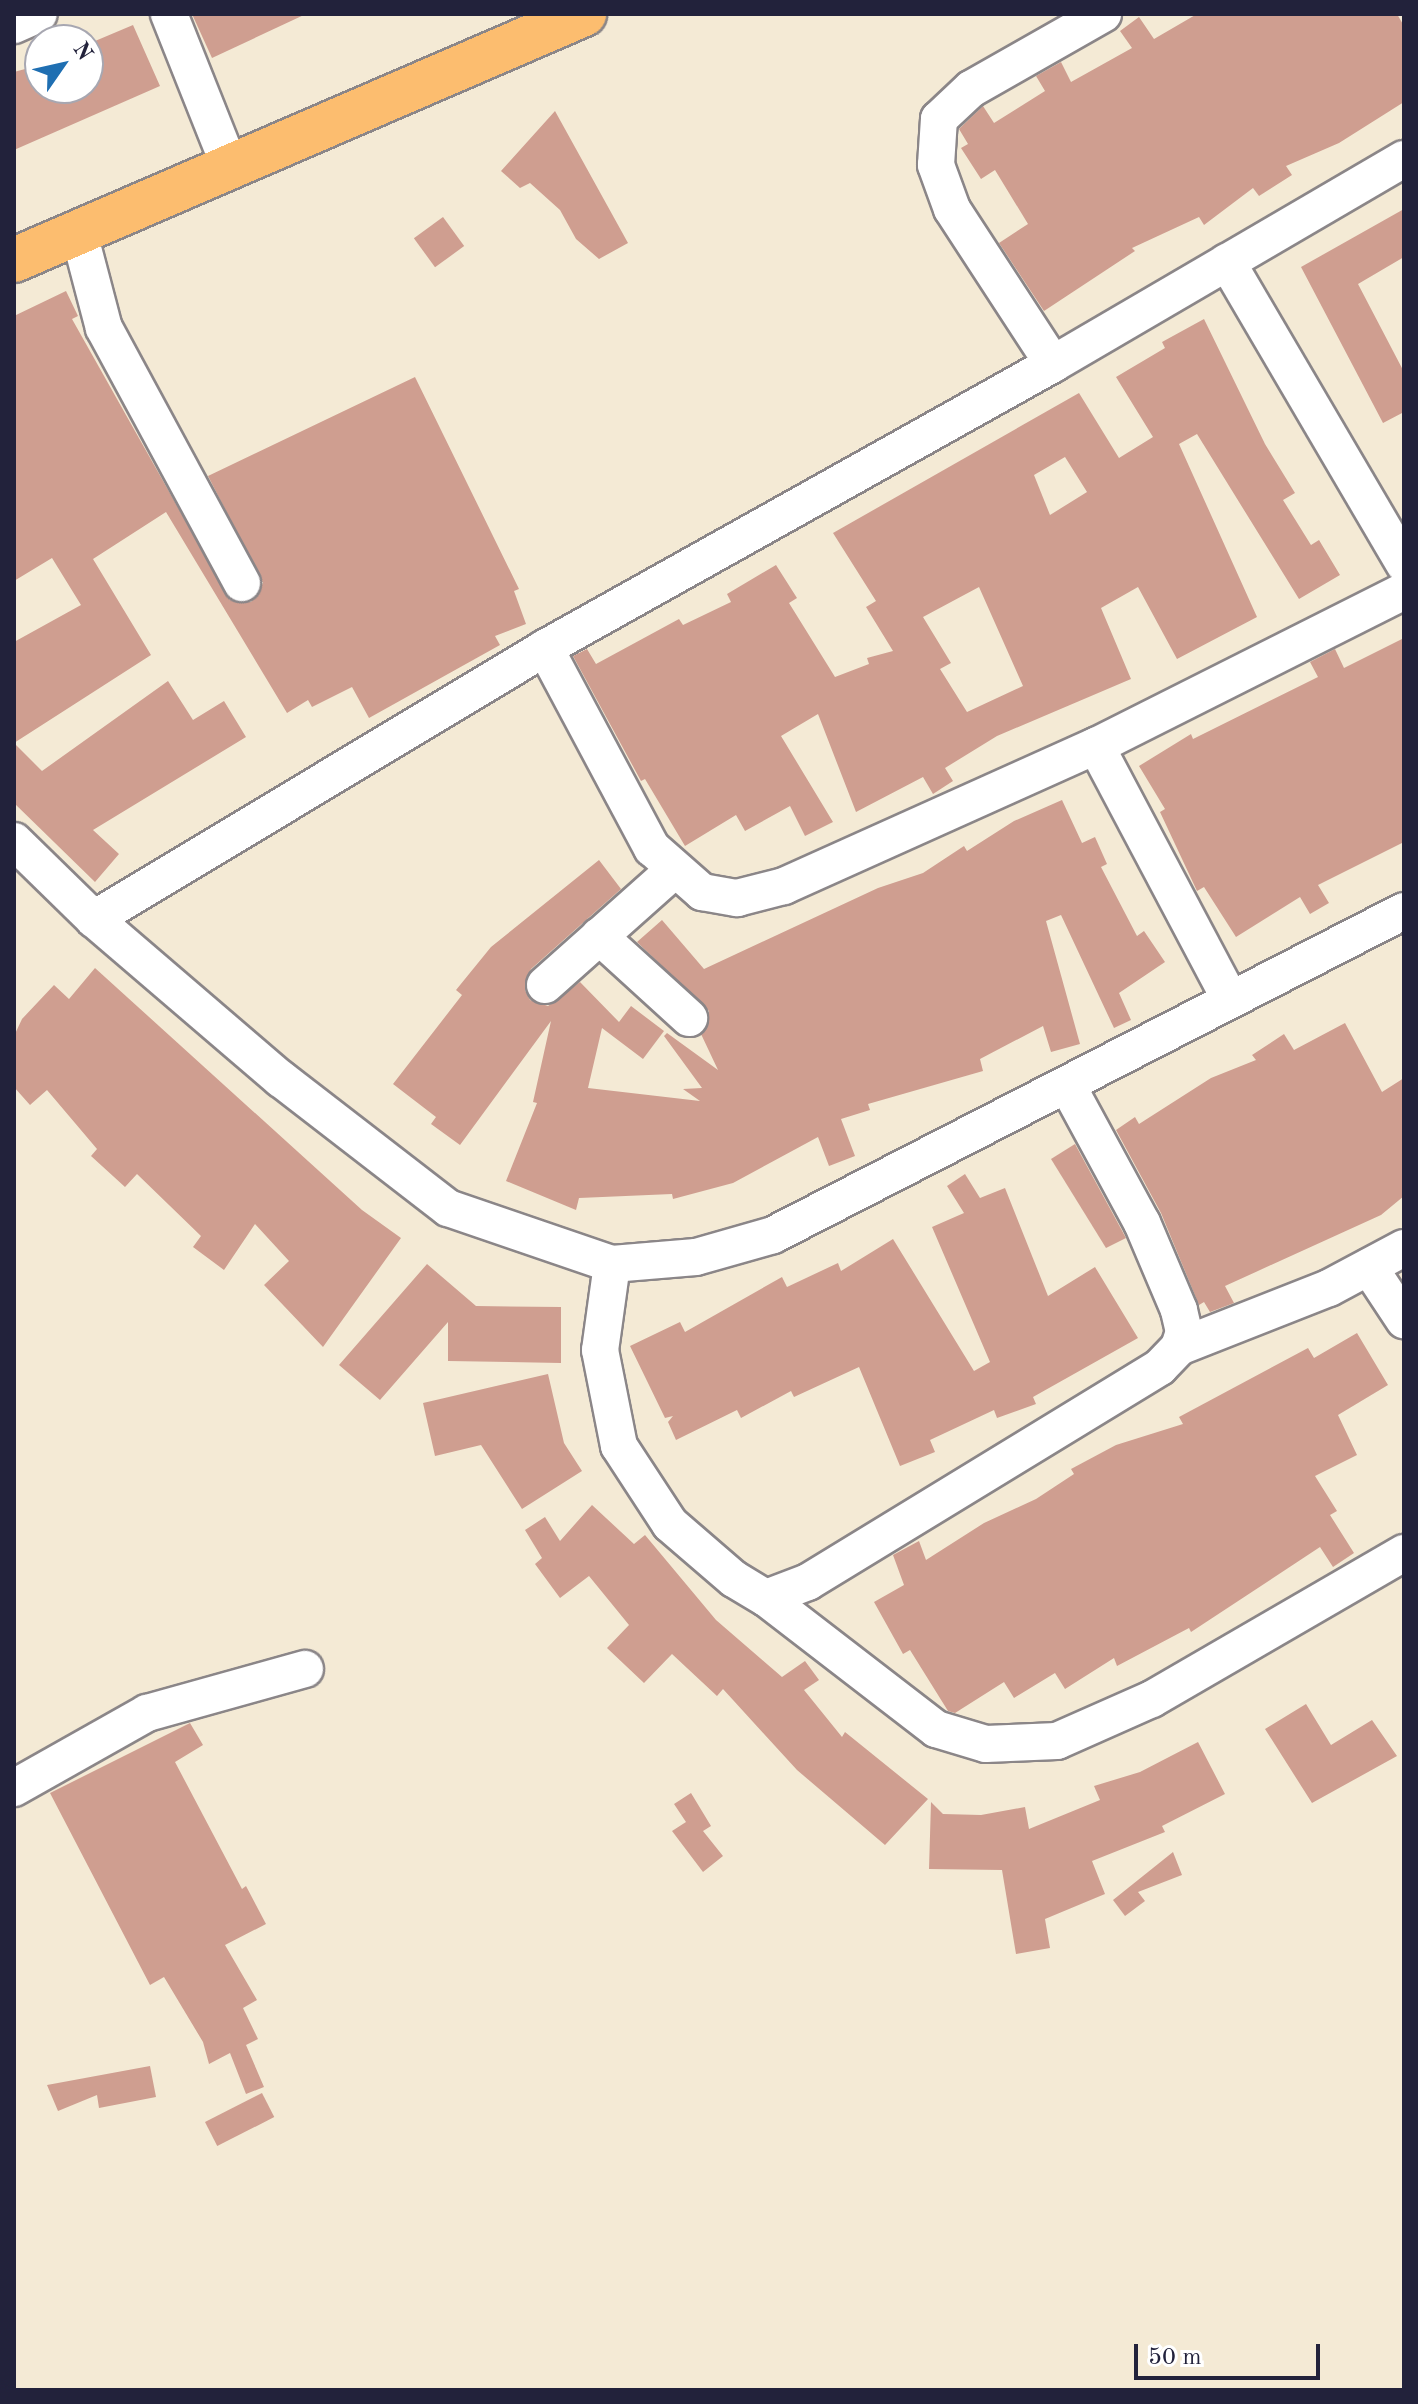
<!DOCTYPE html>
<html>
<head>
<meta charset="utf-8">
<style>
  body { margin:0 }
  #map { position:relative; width:1418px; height:2404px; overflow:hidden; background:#f4ead5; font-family:"Old Standard TT",serif }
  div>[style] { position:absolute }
  .building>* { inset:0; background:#cf9e90; transform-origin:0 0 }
  .roads { filter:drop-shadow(2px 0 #8b8688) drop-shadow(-2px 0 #8b8688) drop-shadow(0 2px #8b8688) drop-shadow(0 -2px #8b8688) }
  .minor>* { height:36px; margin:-18px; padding:0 18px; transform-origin:18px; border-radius:18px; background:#fff }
  .major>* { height:44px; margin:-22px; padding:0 22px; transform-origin:22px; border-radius:22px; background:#fcbd6f }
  span { translate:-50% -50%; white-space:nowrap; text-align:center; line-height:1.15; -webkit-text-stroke:8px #fff; paint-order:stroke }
  .frame { position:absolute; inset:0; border:16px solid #22223b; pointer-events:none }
  .north { position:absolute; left:24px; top:24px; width:80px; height:80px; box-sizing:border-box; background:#fff; border:2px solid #a7a7b1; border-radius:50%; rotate:56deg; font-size:22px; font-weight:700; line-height:32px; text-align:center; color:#22223b }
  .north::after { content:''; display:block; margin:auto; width:28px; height:36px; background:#1f6fb2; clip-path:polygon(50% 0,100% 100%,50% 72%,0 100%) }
  .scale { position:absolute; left:1134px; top:2344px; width:186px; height:36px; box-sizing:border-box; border:4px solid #22223b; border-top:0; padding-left:10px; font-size:24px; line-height:28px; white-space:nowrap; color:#22223b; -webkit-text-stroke:6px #fff; paint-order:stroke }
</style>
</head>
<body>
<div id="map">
  <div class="building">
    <i style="clip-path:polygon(192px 14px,306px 14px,212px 58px)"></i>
    <i style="clip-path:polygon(1197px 14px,1397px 14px,1404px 26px,1404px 102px,1339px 143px,1286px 166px,1292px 175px,1259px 196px,1253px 188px,1204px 225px,1199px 217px,1132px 248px,1135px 251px,1044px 311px,999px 243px,1028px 224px,995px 170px,981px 179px,961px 148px,968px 144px,959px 129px,983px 106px,994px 123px,1045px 91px,1036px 76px,1061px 62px,1071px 82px,1132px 48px,1120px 31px,1139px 17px,1154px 39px)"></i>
    <i style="clip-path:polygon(133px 25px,160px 86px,14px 150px,14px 72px,40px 65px,40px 88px,88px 88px,88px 44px)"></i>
    <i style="clip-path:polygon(555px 111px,628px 243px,599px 259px,576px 239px,560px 210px,530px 183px,520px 188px,501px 171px)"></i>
    <i style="clip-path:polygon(1404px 209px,1404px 257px,1358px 284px,1404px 372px,1404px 412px,1383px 423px,1301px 267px)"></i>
    <i style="left:443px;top:217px;width:36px;height:36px;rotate:54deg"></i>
    <i style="clip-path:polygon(66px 291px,78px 316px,72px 319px,230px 600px,251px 602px,263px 583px,208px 476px,415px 377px,519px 589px,514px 591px,526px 624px,495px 636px,500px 645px,369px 718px,352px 687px,312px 707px,308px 700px,287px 713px,166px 512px,93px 559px,151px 655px,14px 743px,14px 642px,81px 605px,52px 558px,14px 581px,14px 316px)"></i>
    <i style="clip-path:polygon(evenodd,1204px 319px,1265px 444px,1295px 493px,1283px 500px,1311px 545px,1319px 540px,1340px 575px,1299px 599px,1197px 434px,1179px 444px,1257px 617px,1177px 659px,1138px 587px,1101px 608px,1131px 679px,997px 736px,945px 768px,953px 781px,933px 794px,923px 777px,856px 812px,818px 714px,781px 736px,833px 822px,805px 836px,790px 806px,745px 831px,736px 815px,685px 846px,645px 779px,641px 781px,573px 656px,587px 649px,596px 664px,679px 619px,683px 625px,731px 602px,727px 594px,776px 565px,797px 598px,789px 603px,835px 677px,869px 664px,867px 658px,893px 651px,866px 607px,876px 601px,833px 533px,1079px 393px,1119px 458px,1153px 437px,1116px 377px,1165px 348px,1162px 342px,1204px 319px,1065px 457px,1087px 492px,1050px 515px,1034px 475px,1065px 457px,1204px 319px,979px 587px,1023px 686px,967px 712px,940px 669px,951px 663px,923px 617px,979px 587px)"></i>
    <i style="clip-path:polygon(1404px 638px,1404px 842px,1318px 885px,1329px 903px,1310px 914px,1300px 897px,1236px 937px,1204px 887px,1197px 891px,1160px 812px,1165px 809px,1139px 766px,1191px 734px,1193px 739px,1318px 677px,1310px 662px,1335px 649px,1344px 668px)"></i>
    <i style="clip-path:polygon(168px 681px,193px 720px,224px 701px,246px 737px,93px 830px,119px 854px,95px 882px,14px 803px,14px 743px,42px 771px)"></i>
    <i style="clip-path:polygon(1062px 800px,1082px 843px,1095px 837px,1107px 864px,1101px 867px,1137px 936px,1144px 931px,1165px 962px,1119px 993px,1131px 1020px,1114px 1028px,1061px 915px,1046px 921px,1080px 1044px,1051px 1052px,1043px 1026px,980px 1059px,983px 1071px,868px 1104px,870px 1110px,841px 1119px,855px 1156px,829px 1166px,818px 1137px,733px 1183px,673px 1199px,672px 1194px,579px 1198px,576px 1210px,506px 1181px,537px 1103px,533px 1102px,551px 1021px,460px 1145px,431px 1124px,436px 1117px,393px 1084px,462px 995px,456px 990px,491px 947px,599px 860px,621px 889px,531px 969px,525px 990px,530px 1000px,548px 1006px,580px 982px,619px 1022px,631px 1006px,664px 1031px,643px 1059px,602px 1028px,588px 1088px,700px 1101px,683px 1089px,702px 1088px,664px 1036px,667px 1033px,718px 1070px,701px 1034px,709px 1023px,709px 1011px,637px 942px,662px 920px,704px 969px,878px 888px,923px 873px,964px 846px,967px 851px,1014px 821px)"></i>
    <i style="clip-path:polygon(95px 968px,362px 1210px,401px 1238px,323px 1347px,264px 1285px,289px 1261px,255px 1224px,224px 1270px,193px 1247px,201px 1236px,137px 1174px,125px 1187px,91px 1156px,97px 1149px,47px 1090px,30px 1105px,14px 1087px,14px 1036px,22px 1019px,54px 985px,69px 999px)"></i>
    <i style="clip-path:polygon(1345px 1023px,1382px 1092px,1404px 1078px,1404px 1196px,1381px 1215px,1225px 1286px,1234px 1303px,1210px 1312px,1204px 1302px,1199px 1305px,1161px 1213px,1116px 1130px,1135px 1117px,1139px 1124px,1211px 1078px,1256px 1060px,1252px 1055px,1284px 1034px,1294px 1050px)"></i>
    <i style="clip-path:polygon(1075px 1144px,1126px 1238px,1106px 1248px,1051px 1159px)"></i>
    <i style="clip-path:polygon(965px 1174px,980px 1198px,1005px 1188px,1048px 1296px,1095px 1267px,1138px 1338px,1033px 1397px,1036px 1404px,997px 1418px,994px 1410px,930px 1440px,935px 1452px,900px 1466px,859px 1367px,794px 1397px,791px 1391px,741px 1418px,737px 1410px,676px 1440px,668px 1422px,673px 1416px,665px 1418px,630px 1346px,680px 1322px,685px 1332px,782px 1277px,787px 1287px,838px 1263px,841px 1271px,893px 1239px,974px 1371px,990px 1362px,932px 1227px,964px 1213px,947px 1186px)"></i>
    <i style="clip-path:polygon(427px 1264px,476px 1306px,561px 1307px,561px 1363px,448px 1361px,448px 1322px,380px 1400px,339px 1365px)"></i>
    <i style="clip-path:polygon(1357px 1333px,1388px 1385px,1338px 1415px,1357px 1455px,1315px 1476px,1337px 1511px,1330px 1515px,1354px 1553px,1333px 1567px,1320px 1547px,1191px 1632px,1189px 1628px,1117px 1666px,1114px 1658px,1065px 1689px,1055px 1673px,1014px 1698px,1004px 1682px,955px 1713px,948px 1711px,910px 1650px,903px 1654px,874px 1602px,904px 1585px,893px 1555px,919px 1541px,926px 1560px,984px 1523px,1036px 1499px,1074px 1474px,1071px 1469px,1116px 1445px,1183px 1424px,1179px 1417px,1308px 1348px,1314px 1358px)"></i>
    <i style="clip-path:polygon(548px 1374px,564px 1443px,582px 1471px,522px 1509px,481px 1445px,435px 1456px,423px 1403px)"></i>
    <i style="clip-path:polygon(592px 1505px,634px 1544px,645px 1535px,716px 1620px,782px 1677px,805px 1661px,819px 1680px,804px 1690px,842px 1737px,845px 1732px,928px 1799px,885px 1845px,797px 1770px,723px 1689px,717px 1696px,672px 1654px,644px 1683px,607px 1648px,629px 1625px,589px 1576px,560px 1598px,535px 1564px,542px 1558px,525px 1530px,545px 1517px,560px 1541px)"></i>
    <i style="clip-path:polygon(1306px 1704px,1331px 1745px,1372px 1720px,1397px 1756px,1312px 1803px,1265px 1729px)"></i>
    <i style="clip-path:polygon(190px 1723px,203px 1745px,175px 1762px,242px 1889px,246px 1886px,266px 1924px,225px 1945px,257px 2000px,243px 2008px,258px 2039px,246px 2045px,264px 2087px,246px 2094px,230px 2053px,209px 2064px,203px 2042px,164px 1977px,150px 1985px,50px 1793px)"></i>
    <i style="clip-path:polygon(1198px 1742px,1225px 1794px,1162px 1826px,1165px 1832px,1092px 1861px,1105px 1894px,1045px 1919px,1050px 1948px,1016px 1954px,1002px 1870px,929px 1869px,931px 1802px,943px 1814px,981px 1815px,1025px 1807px,1029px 1829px,1100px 1800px,1094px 1786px,1140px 1772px)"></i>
    <i style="clip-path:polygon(691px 1793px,711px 1826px,703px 1831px,723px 1856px,703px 1872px,672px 1831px,686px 1822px,674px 1804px)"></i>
    <i style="clip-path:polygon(1173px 1852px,1182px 1875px,1138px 1892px,1145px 1901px,1125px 1916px,1113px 1900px)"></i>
    <i style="clip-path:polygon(150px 2066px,156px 2097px,99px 2108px,97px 2095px,58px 2111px,47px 2085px)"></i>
    <i style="left:262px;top:2093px;width:27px;height:64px;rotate:63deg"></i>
  </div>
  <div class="roads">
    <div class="minor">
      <i style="left:169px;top:14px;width:162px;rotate:68.3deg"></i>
      <i style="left:14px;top:25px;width:27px;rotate:-24deg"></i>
      <i style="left:79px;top:233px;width:98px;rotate:75.3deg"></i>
      <i style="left:104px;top:328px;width:290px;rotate:61.6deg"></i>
      <i style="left:1227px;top:262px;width:350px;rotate:59.6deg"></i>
      <i style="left:1053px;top:364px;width:185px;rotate:-123.1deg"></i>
      <i style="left:952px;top:209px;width:47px;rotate:-110deg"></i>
      <i style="left:936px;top:165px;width:46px;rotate:-86.3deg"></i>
      <i style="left:939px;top:119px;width:44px;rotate:-43.2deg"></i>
      <i style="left:971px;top:89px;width:152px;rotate:-29.6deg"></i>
      <i style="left:545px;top:648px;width:227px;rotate:61.9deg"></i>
      <i style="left:652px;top:848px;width:67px;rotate:41.3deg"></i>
      <i style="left:702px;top:892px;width:36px;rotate:10deg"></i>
      <i style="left:737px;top:898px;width:49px;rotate:-14.3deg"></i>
      <i style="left:784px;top:886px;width:342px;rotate:-24.2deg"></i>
      <i style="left:1096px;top:746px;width:345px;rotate:-26.7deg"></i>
      <i style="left:1096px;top:746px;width:284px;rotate:62.1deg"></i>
      <i style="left:14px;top:841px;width:112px;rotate:44.3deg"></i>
      <i style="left:94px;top:919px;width:246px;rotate:40.6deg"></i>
      <i style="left:281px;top:1079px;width:211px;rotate:37.7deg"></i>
      <i style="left:448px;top:1208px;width:173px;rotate:18.9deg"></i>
      <i style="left:612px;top:1264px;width:84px;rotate:-4.8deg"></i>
      <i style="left:696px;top:1257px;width:80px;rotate:-15.9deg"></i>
      <i style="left:773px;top:1235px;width:709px;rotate:-27.18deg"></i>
      <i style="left:94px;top:919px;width:526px;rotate:-31deg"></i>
      <i style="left:545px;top:648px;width:582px;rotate:-29.21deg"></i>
      <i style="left:1053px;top:364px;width:406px;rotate:-30.3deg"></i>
      <i style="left:599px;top:936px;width:122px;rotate:42.3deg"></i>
      <i style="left:545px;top:985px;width:174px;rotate:-41.7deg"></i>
      <i style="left:612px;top:1264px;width:87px;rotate:97.9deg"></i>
      <i style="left:600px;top:1350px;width:98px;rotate:78.8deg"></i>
      <i style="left:619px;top:1446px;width:93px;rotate:56.8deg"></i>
      <i style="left:670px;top:1524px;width:84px;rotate:40.7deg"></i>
      <i style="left:734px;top:1579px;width:37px;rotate:31deg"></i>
      <i style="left:766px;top:1598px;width:45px;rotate:-20.9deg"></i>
      <i style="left:808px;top:1582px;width:412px;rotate:-31.4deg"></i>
      <i style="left:1160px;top:1367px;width:28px;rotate:-46deg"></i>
      <i style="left:1179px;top:1347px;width:16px;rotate:-72deg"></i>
      <i style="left:1184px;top:1332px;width:23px;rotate:-103deg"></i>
      <i style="left:1179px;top:1310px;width:95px;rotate:-113deg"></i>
      <i style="left:1142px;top:1223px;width:157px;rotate:-118.5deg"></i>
      <i style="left:1369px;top:1267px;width:64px;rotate:56.6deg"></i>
      <i style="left:1179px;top:1347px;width:161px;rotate:-21.5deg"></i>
      <i style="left:1329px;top:1288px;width:85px;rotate:-28.1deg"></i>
      <i style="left:766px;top:1598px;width:215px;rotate:37.6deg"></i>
      <i style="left:936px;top:1729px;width:52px;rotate:16.7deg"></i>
      <i style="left:986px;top:1744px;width:71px;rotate:-2.4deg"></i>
      <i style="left:1057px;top:1741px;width:104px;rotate:-23.9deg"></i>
      <i style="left:1152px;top:1699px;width:291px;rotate:-30.1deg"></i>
      <i style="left:14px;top:1788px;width:153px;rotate:-29.4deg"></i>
      <i style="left:147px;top:1713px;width:164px;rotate:-15.6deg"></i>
    </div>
    <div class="major">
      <i style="left:14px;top:260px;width:621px;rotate:-23.34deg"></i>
    </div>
  </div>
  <div class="frame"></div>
  <div class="north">N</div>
  <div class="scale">50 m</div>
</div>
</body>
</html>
